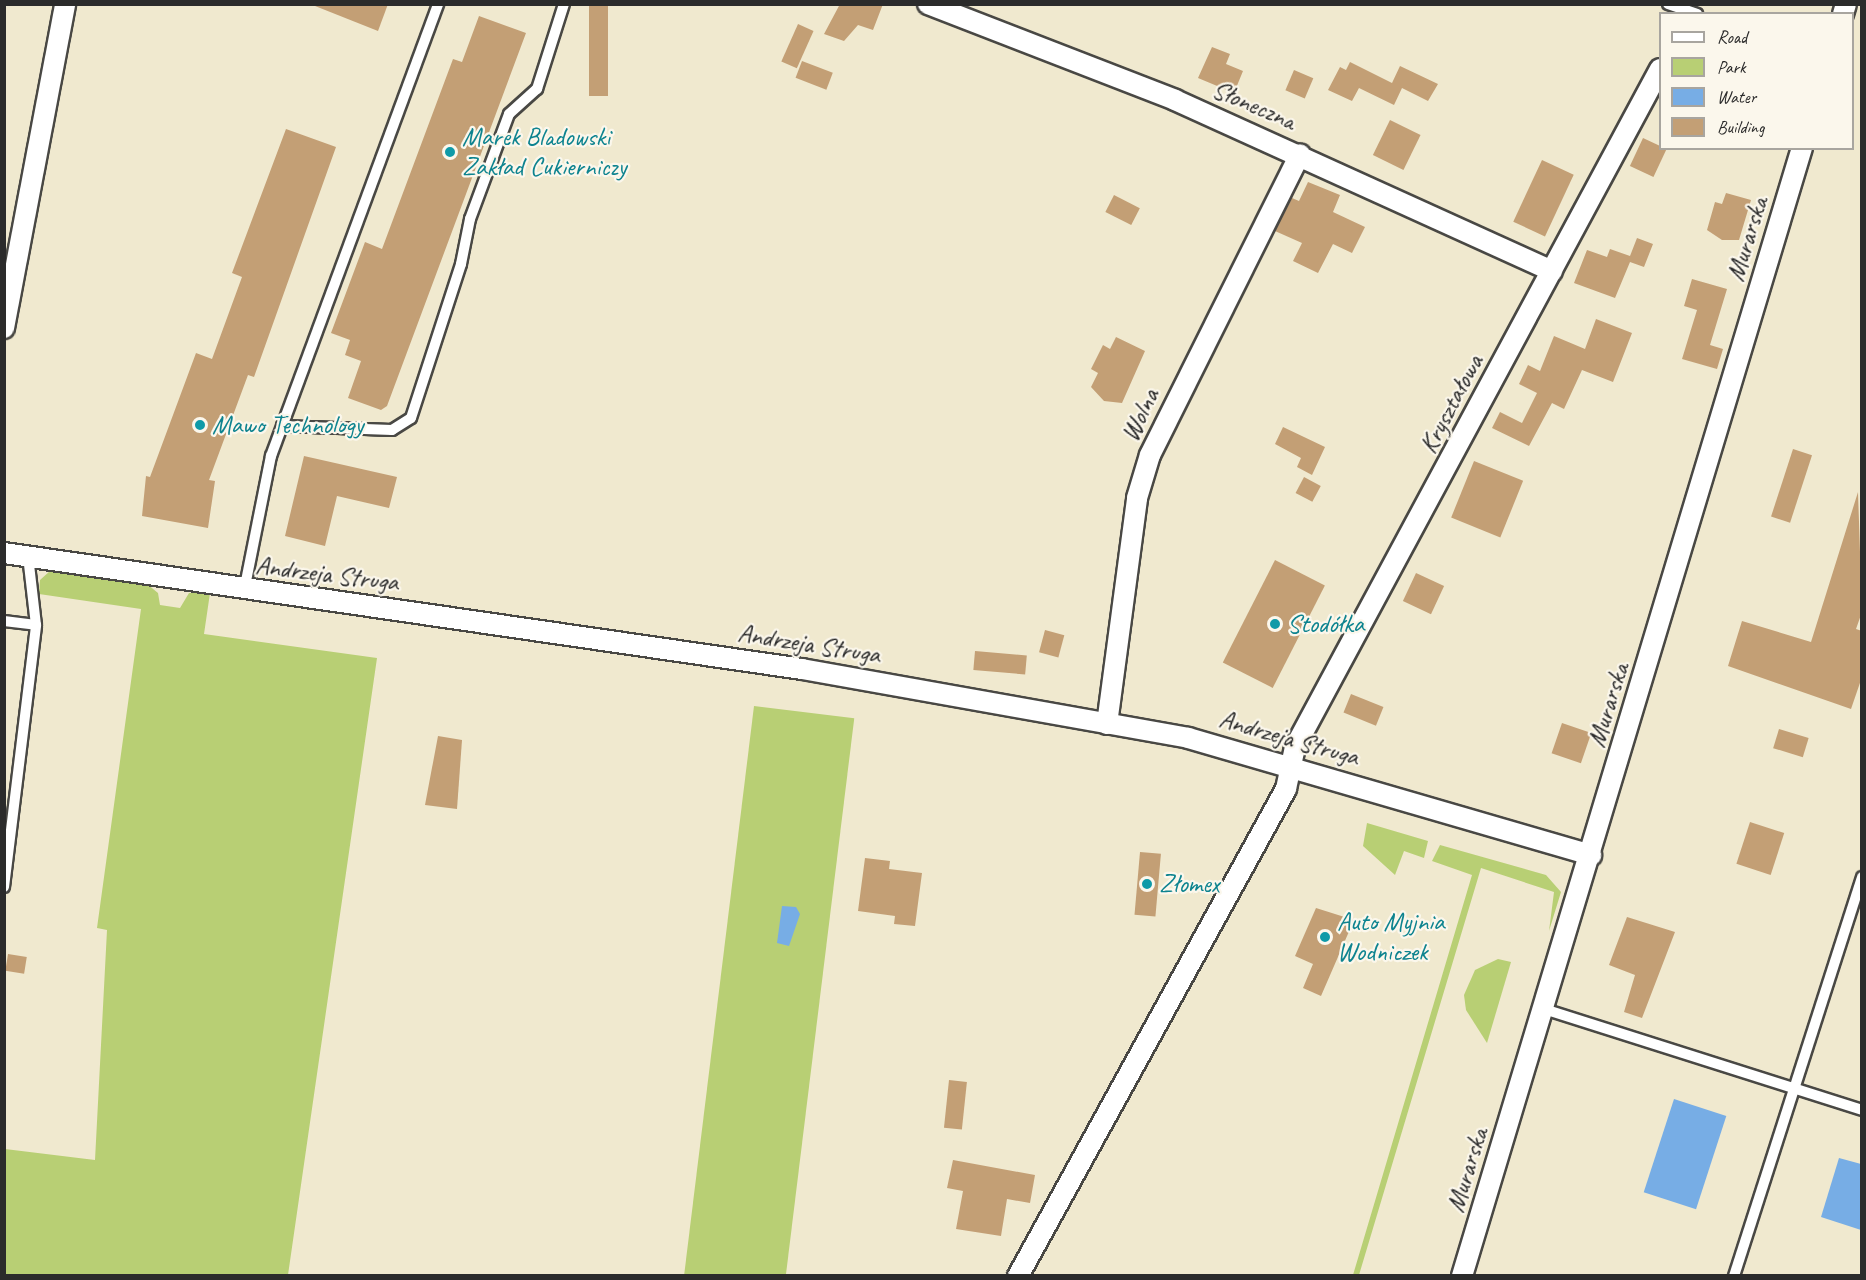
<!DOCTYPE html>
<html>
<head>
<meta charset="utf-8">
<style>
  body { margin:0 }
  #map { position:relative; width:1866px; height:1280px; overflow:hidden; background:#f0e9cf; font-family:Caveat,sans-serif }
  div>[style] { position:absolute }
  .green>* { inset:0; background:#b8cf74; transform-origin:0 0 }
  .water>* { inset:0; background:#77ade5; transform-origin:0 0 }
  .building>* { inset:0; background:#c39f75; transform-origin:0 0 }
  .roads { filter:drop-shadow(2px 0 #494844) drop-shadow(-2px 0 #494844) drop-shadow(0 2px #494844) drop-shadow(0 -2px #494844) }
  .lane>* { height:10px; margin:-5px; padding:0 5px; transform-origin:5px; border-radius:5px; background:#fff }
  .street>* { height:20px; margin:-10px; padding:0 10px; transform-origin:10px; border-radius:10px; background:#fff }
  .dots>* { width:16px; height:16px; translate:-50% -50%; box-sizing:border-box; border:3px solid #fbf7ec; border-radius:50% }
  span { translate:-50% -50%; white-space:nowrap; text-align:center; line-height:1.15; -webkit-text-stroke:4.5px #fbf7ec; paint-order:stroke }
  .street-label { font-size:26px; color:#2b2b2b }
  .culture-label { font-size:26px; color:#0d838f }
  .left { translate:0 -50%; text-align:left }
  .frame { position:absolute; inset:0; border:6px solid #2b2b2b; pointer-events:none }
  .legend { position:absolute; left:1659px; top:12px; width:195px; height:138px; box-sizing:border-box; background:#fbf7ec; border:2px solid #a8a59f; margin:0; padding:8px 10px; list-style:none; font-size:18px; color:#2b2b2b }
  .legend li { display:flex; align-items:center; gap:12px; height:30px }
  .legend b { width:30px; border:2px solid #a8a59f }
</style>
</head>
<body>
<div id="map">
  <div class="green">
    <i style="clip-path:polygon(50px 571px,147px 584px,158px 593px,160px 605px,180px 608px,189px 593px,210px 593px,204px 634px,377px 658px,288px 1275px,5px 1276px,5px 1149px,95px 1160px,107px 930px,97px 928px,141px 609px,39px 594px,40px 580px)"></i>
    <i style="left:754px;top:706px;width:101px;height:575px;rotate:7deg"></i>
    <i style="clip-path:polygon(1367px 823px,1428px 841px,1424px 858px,1404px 851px,1395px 875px,1363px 846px)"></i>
    <i style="clip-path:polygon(1440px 845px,1546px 875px,1561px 892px,1549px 931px,1554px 892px,1481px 868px,1359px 1275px,1353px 1275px,1472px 875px,1432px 861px)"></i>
    <i style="clip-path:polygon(1498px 959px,1511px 962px,1487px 1043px,1466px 1010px,1464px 995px,1475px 970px)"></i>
  </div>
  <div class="water">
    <i style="clip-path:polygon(782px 906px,796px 907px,800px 914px,789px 946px,777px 943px)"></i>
    <i style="left:1674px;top:1099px;width:55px;height:98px;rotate:18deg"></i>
    <i style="clip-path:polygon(1839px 1158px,1861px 1164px,1861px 1230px,1821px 1217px)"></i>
  </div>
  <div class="building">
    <i style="clip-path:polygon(310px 4px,388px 4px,378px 31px)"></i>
    <i style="left:589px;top:4px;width:19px;height:92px"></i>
    <i style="clip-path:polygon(840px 4px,883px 4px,873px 30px,858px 25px,844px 41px,824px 34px)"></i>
    <i style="clip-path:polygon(479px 16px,526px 33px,387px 406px,381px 410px,348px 398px,361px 361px,345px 355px,350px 340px,331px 333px,365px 242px,382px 249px,453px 59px,462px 62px)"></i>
    <i style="left:798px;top:24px;width:17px;height:41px;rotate:24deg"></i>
    <i style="clip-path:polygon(1212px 47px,1230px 54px,1226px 64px,1243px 71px,1234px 93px,1198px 78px)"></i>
    <i style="left:802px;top:61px;width:33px;height:18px;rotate:21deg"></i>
    <i style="clip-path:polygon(1350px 62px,1392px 83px,1400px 66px,1438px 84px,1428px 101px,1402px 88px,1394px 105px,1359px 88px,1352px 101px,1328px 90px,1340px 67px,1346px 70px)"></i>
    <i style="left:1294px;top:70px;width:21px;height:22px;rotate:23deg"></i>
    <i style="left:1390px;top:120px;width:34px;height:39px;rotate:26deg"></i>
    <i style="clip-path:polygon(286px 129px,336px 147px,254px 377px,248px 375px,209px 480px,215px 481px,208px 528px,142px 516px,146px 476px,150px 477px,196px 353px,212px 359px,242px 277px,232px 273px)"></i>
    <i style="left:1643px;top:138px;width:26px;height:31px;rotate:25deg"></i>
    <i style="left:1542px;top:160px;width:35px;height:68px;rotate:25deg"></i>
    <i style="clip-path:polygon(1308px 182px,1340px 195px,1333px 212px,1365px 227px,1352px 253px,1333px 244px,1318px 273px,1293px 261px,1302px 243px,1275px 231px,1292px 198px,1299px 201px)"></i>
    <i style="clip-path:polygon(1726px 193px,1751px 200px,1739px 240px,1722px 240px,1707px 230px,1715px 202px,1722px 204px)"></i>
    <i style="left:1114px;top:195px;width:29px;height:19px;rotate:27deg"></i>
    <i style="clip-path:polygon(1637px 238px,1653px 244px,1644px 267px,1630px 262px,1615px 298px,1574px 283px,1587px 250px,1607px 257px,1610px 249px,1630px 256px)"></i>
    <i style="clip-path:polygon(1692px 279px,1727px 289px,1710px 345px,1723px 349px,1717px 369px,1682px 359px,1697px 310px,1684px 306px)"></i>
    <i style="clip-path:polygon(1596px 319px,1632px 333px,1613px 382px,1582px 370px,1564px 409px,1552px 403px,1529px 446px,1492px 428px,1500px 412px,1522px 423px,1537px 393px,1519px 384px,1528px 365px,1540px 371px,1554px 336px,1585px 349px)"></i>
    <i style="clip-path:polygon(1116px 337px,1145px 351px,1122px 403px,1104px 401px,1091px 387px,1098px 373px,1091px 369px,1103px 345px,1110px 349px)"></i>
    <i style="clip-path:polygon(1283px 427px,1325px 447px,1312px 475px,1297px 467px,1301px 458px,1275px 444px)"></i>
    <i style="left:1793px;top:449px;width:20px;height:71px;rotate:18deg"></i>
    <i style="clip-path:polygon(304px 456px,397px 477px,389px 508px,337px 496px,325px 546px,285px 536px)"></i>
    <i style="left:1474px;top:461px;width:53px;height:61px;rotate:22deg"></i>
    <i style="left:1304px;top:477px;width:19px;height:18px;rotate:28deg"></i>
    <i style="clip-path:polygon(1858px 492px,1862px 612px,1856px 629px,1862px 631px,1862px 677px,1851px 709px,1728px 666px,1742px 621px,1811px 642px)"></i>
    <i style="left:1275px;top:560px;width:56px;height:115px;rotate:27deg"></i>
    <i style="left:1416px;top:573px;width:31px;height:31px;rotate:25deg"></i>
    <i style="left:1045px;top:630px;width:20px;height:23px;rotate:15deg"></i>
    <i style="left:975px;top:651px;width:52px;height:19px;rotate:5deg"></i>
    <i style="left:1351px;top:694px;width:35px;height:20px;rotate:22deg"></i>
    <i style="left:1562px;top:723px;width:31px;height:32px;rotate:19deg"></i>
    <i style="left:1779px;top:729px;width:31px;height:20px;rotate:17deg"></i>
    <i style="clip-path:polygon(438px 736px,462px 740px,457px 809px,425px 805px)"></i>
    <i style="left:1750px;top:822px;width:36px;height:44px;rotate:18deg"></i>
    <i style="left:1140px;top:852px;width:21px;height:63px;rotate:5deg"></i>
    <i style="clip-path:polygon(865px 858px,890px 861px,889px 869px,922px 873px,915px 926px,894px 924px,895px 916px,858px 911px)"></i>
    <i style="clip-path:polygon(1316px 908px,1354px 920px,1321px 996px,1303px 988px,1313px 964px,1295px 956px)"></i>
    <i style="clip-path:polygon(1627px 917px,1675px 932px,1642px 1018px,1624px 1012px,1635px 975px,1609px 965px)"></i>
    <i style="left:8px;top:954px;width:19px;height:17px;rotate:9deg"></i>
    <i style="left:949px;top:1080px;width:18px;height:48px;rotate:6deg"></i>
    <i style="clip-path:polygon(953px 1160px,1035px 1175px,1030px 1203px,1007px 1199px,1001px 1236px,956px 1229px,963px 1191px,947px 1188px)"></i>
  </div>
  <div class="roads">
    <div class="lane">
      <i style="left:1668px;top:4px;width:31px;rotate:19deg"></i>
      <i style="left:282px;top:426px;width:110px;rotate:2.1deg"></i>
      <i style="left:392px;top:430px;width:22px;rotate:-32deg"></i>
      <i style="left:411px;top:418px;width:162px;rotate:-72deg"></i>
      <i style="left:461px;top:264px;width:46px;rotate:-78.7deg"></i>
      <i style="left:470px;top:219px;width:112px;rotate:-69.6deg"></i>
      <i style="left:509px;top:114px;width:38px;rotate:-42deg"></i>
      <i style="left:537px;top:89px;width:89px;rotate:-72.4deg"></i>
      <i style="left:244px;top:591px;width:138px;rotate:-78.7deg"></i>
      <i style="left:271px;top:456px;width:482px;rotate:-69.7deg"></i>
      <i style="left:4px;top:621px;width:32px;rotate:7deg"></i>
      <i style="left:4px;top:887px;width:264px;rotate:-83deg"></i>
      <i style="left:36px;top:625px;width:69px;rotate:-96.6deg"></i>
      <i style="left:1544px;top:1009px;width:334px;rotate:17.6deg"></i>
      <i style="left:1734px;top:1276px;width:419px;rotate:-72.2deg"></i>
    </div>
    <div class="street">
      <i style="left:928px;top:4px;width:265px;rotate:21.2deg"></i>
      <i style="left:1175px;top:100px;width:414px;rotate:24.4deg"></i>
      <i style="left:1843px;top:14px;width:10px;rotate:-73deg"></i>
      <i style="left:4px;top:328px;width:330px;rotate:-79.3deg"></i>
      <i style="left:4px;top:553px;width:806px;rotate:8.27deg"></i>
      <i style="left:802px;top:669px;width:392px;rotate:10.1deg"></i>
      <i style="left:1188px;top:738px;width:420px;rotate:16.2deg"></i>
      <i style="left:1107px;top:724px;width:228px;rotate:-82.4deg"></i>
      <i style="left:1137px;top:498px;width:45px;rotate:-73.2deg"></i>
      <i style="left:1150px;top:455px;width:336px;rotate:-63.5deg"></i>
      <i style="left:1018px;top:1276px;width:556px;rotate:-61.18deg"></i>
      <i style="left:1286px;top:789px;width:43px;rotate:-77.9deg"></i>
      <i style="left:1295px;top:747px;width:770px;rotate:-61.7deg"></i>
      <i style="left:1462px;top:1276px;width:1178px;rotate:-73.23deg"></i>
    </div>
  </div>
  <div class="dots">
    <i style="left:450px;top:152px;background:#0f9aa8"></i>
    <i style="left:200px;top:425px;background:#0f9aa8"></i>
    <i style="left:1275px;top:624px;background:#0f9aa8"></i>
    <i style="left:1147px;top:884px;background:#0f9aa8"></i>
    <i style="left:1325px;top:937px;background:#0f9aa8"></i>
  </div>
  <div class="street-label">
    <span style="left:1254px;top:105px;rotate:23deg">Słoneczna</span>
    <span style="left:1747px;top:239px;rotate:-73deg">Murarska</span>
    <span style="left:1451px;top:404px;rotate:-62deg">Kryształowa</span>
    <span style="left:1140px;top:415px;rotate:-65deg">Wolna</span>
    <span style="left:327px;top:574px;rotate:7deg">Andrzeja Struga</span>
    <span style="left:809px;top:644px;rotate:9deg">Andrzeja Struga</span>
    <span style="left:1608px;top:705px;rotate:-73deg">Murarska</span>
    <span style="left:1289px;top:738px;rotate:16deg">Andrzeja Struga</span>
    <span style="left:1467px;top:1170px;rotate:-73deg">Murarska</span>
  </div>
  <div class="culture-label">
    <span class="left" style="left:462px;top:152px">Marek Bladowski<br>Zakład Cukierniczy</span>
    <span class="left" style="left:212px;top:425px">Mawo Technology</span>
    <span class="left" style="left:1287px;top:624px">Stodółka</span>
    <span class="left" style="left:1159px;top:884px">Złomex</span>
    <span class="left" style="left:1337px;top:937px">Auto Myjnia<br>Wodniczek</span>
  </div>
  <div class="frame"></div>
  <ul class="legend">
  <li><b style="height:8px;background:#fff"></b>Road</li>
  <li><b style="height:16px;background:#b8cf74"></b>Park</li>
  <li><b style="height:16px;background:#77ade5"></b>Water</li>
  <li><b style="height:16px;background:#c39f75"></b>Building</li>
  </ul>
</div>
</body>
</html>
